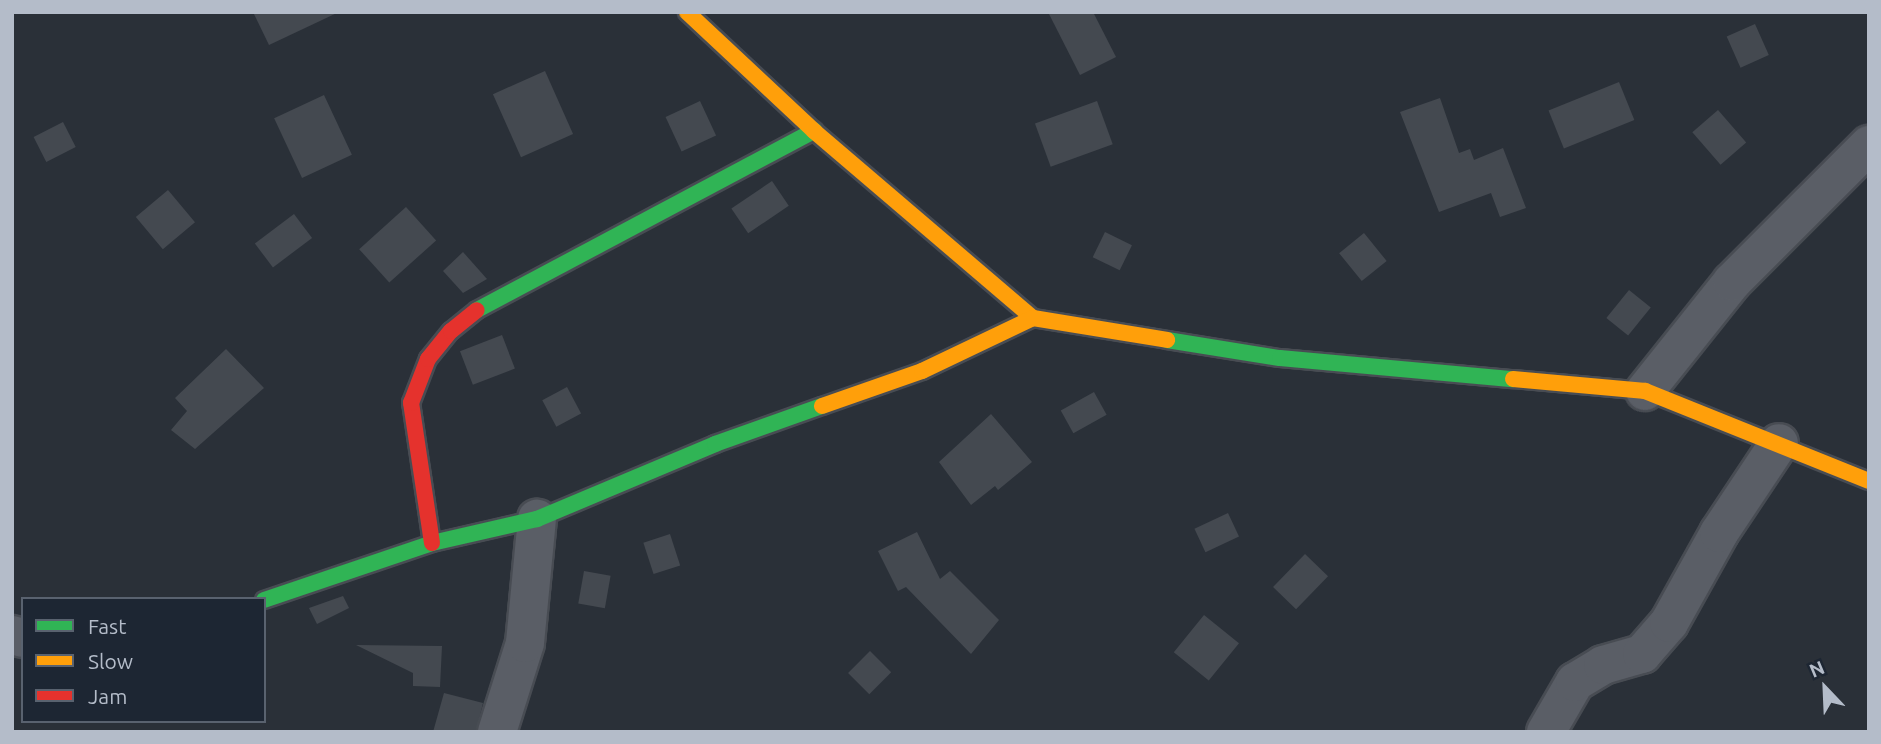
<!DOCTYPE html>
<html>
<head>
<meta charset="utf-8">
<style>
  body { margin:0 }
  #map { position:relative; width:1881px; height:744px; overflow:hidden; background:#2a3038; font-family:Ubuntu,sans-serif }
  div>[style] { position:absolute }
  .building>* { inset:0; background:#444950; transform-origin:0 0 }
  .roads { filter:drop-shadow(2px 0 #484c53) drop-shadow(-2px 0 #484c53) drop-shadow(0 2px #484c53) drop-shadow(0 -2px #484c53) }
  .street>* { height:38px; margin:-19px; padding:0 19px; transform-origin:19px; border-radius:19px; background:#5a5e66 }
  .fast>* { height:16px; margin:-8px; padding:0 8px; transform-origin:8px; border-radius:8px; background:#30b455 }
  .slow>* { height:16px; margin:-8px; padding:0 8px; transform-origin:8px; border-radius:8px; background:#ff9f0a }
  .jam>* { height:16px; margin:-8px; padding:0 8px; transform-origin:8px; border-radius:8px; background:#e5322d }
  span { translate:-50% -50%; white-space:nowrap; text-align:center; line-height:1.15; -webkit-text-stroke:6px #1d2633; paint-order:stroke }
  .frame { position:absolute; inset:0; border:14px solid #b4bcc9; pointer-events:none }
  .legend { position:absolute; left:21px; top:597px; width:245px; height:126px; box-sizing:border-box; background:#1d2633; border:2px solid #59626f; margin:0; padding:9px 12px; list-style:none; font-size:21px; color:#b4bcc9 }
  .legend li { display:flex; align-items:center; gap:14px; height:35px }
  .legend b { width:35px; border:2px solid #59626f }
  .north { position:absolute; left:1790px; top:653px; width:70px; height:70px; -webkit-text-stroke:5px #1d2633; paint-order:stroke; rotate:337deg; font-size:19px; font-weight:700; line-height:28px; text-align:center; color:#b4bcc9 }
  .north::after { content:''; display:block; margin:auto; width:24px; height:32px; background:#b4bcc9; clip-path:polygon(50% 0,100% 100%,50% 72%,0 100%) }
</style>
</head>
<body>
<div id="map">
  <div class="building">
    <i style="clip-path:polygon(253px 12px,339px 12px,269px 45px)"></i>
    <i style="clip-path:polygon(1048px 12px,1093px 12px,1116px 57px,1080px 75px)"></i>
    <i style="left:1755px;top:24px;width:34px;height:31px;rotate:66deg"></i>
    <i style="left:545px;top:71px;width:69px;height:57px;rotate:66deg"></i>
    <i style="left:1619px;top:82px;width:41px;height:76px;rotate:68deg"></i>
    <i style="left:324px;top:95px;width:66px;height:55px;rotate:65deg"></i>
    <i style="clip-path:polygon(1440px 98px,1459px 153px,1470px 149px,1474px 160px,1503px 148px,1526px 208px,1500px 217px,1491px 193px,1439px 212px,1400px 112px)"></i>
    <i style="left:700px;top:101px;width:38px;height:38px;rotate:65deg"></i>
    <i style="left:1097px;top:101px;width:46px;height:66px;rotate:70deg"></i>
    <i style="left:1718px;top:110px;width:43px;height:34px;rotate:49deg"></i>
    <i style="left:63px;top:122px;width:28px;height:33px;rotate:63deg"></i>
    <i style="left:772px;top:181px;width:30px;height:49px;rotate:56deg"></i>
    <i style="left:168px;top:190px;width:42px;height:42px;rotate:50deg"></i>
    <i style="left:406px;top:207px;width:45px;height:63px;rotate:48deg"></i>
    <i style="left:294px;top:214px;width:30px;height:49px;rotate:53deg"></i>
    <i style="left:1105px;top:232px;width:30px;height:28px;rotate:26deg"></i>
    <i style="left:1364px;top:233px;width:36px;height:32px;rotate:51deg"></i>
    <i style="clip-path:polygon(463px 252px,487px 279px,463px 293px,443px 271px)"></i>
    <i style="left:1629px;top:290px;width:28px;height:36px;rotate:39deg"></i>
    <i style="left:502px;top:335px;width:36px;height:45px;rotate:69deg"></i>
    <i style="clip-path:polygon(226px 349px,264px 388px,195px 449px,171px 430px,187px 411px,175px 398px)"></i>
    <i style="left:567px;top:387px;width:30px;height:28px;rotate:62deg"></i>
    <i style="left:1094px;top:392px;width:26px;height:38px;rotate:61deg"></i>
    <i style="clip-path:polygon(991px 414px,1032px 462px,998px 490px,995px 486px,971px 505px,939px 462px)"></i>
    <i style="left:1228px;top:513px;width:26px;height:37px;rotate:65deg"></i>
    <i style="clip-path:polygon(917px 532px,940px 579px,950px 571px,999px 620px,971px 654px,906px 587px,898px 591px,878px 551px)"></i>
    <i style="left:670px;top:534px;width:33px;height:28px;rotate:72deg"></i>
    <i style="left:1305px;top:554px;width:32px;height:46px;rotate:44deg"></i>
    <i style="left:584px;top:571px;width:27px;height:33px;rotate:10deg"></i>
    <i style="clip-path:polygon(343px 596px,349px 608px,317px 624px,309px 608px)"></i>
    <i style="left:1204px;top:615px;width:45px;height:48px;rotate:39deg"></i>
    <i style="clip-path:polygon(356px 645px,442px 646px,440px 687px,413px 686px,413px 673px)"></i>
    <i style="left:870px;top:651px;width:30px;height:31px;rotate:45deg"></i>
    <i style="clip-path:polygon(444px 693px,483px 703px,476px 732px,433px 732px)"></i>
  </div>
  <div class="roads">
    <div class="street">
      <i style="left:1645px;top:391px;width:139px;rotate:-51.4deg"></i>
      <i style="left:1732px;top:282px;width:194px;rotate:-45deg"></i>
      <i style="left:12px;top:635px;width:11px;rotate:15deg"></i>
      <i style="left:497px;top:732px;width:93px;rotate:-72.5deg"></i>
      <i style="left:525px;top:643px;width:125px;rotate:-84.5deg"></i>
      <i style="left:1546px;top:732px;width:58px;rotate:-59.9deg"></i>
      <i style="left:1575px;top:682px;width:33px;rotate:-31deg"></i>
      <i style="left:1603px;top:665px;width:41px;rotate:-15.8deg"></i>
      <i style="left:1642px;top:654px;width:41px;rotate:-48.9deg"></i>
      <i style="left:1669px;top:623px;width:103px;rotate:-60.9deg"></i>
      <i style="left:1719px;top:533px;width:108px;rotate:-56.3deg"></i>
    </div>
    <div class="fast">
      <i style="left:477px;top:310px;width:382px;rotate:-28deg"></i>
      <i style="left:1167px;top:340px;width:114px;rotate:9.1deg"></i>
      <i style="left:1280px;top:358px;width:234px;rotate:5.2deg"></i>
      <i style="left:264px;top:600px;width:177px;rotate:-18.7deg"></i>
      <i style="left:432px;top:543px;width:108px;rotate:-12.9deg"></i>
      <i style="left:537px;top:519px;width:193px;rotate:-22.8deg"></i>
      <i style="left:715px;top:444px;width:114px;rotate:-19.6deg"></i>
    </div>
    <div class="slow">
      <i style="left:687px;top:12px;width:174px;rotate:43.1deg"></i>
      <i style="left:814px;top:131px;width:288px;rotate:40.5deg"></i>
      <i style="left:1033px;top:318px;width:136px;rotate:9.3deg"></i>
      <i style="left:1513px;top:379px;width:133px;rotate:5.2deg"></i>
      <i style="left:1645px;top:391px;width:241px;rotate:21.9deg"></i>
      <i style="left:822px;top:406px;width:106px;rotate:-19.3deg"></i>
      <i style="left:922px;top:371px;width:123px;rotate:-25.5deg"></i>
    </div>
    <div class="jam">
      <i style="left:432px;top:543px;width:142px;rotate:-98.5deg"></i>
      <i style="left:411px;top:403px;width:47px;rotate:-68.9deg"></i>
      <i style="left:428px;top:359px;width:36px;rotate:-51deg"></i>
      <i style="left:451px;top:331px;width:33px;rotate:-39deg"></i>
    </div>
  </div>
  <div class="frame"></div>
  <ul class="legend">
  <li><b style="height:9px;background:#30b455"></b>Fast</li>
  <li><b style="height:9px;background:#ff9f0a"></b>Slow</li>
  <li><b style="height:9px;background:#e5322d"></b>Jam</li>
  </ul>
  <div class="north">N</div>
</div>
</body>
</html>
